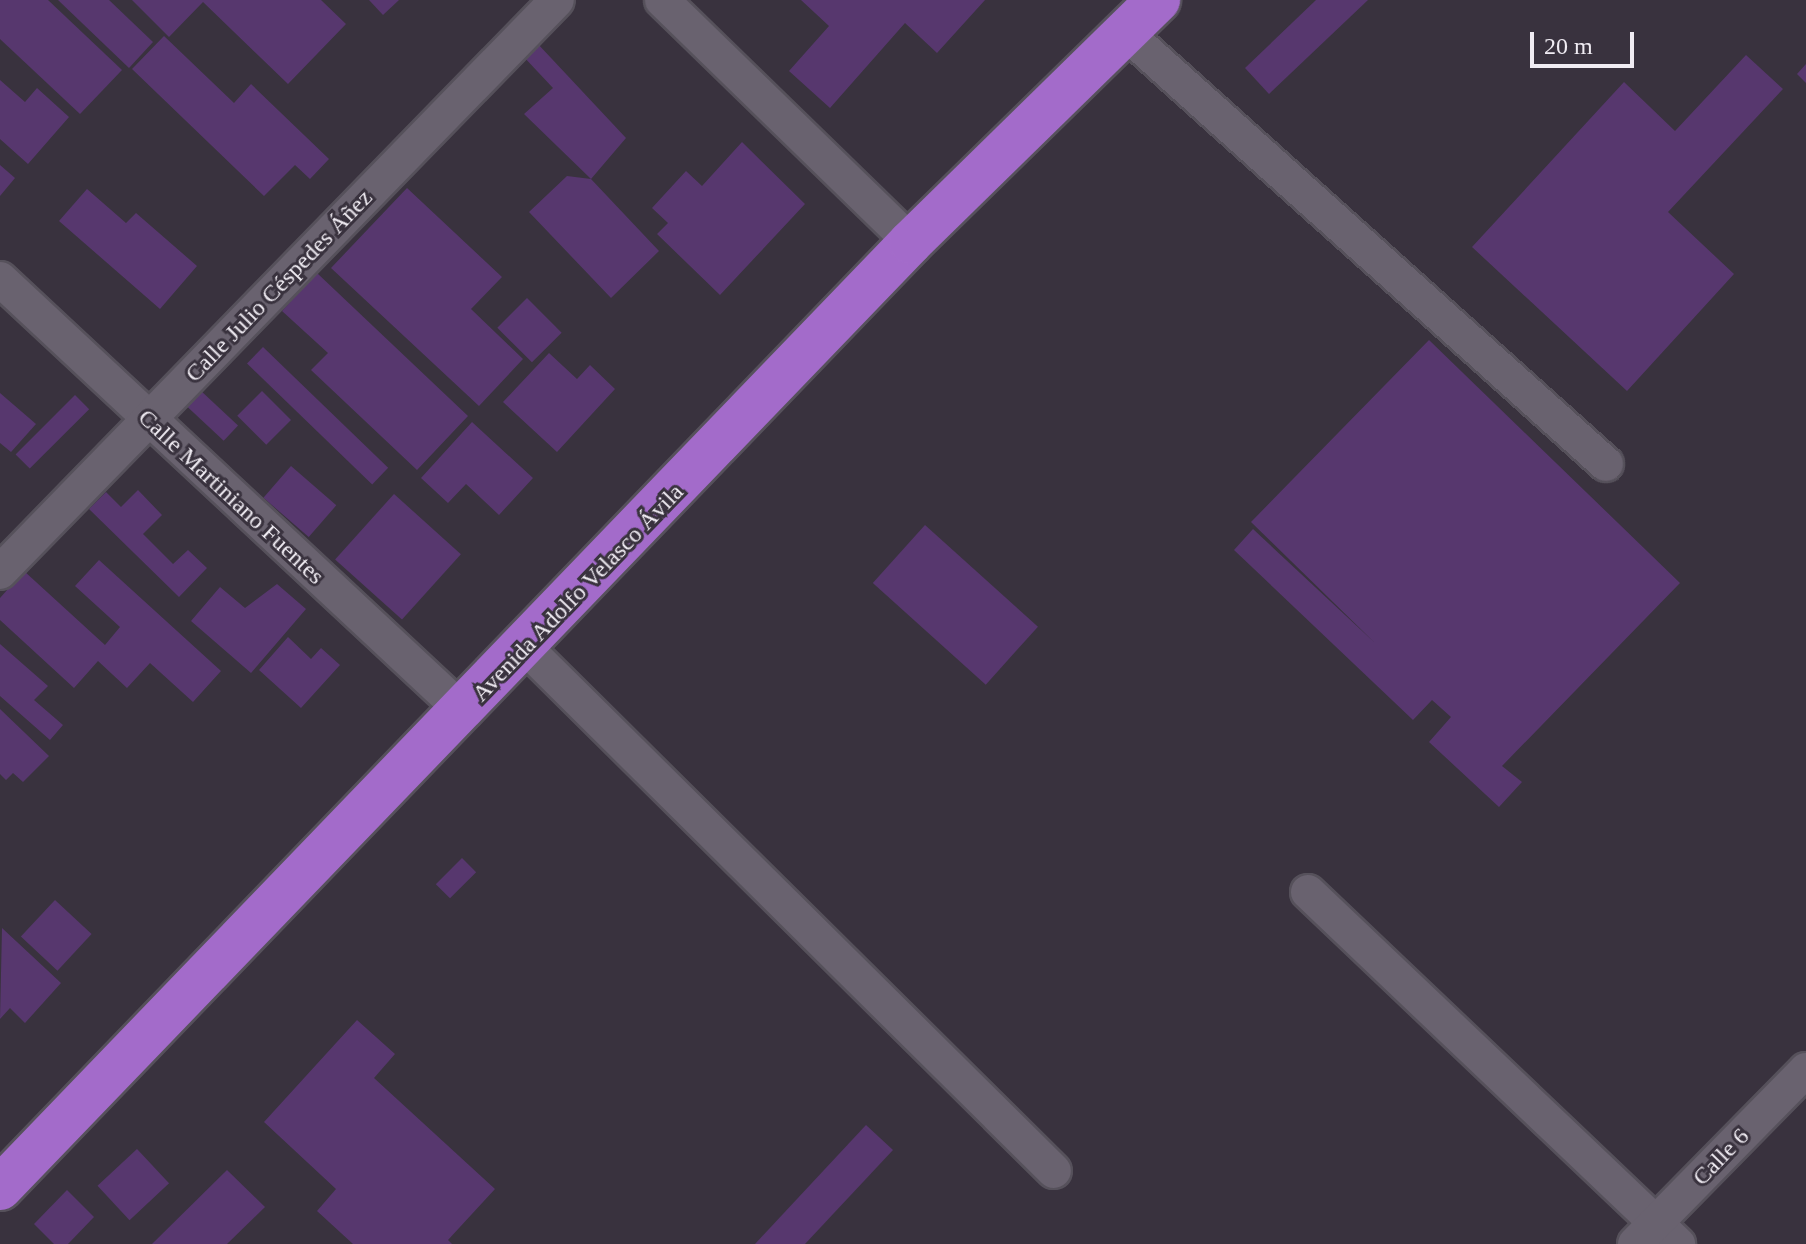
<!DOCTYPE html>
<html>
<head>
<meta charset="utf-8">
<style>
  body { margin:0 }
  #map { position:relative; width:1806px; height:1244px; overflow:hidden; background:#39323e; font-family:Georgia,serif }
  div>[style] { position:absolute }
  .building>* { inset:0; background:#57376e; transform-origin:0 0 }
  .roads { filter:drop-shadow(2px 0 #56515b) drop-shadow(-2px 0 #56515b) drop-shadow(0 2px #56515b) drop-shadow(0 -2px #56515b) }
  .street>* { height:34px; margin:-17px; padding:0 17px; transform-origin:17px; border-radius:17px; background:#69626f }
  .highway>* { height:44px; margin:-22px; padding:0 22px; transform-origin:22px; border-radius:22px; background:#a36bca }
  span { translate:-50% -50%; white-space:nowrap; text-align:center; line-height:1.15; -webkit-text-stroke:6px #39323e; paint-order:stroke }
  .street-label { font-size:24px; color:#f0ecf3 }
  .scale { position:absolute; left:1530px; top:32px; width:104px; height:36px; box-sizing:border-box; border:4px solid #f0ecf3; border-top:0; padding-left:10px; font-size:24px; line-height:28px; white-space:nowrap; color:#f0ecf3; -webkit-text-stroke:6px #39323e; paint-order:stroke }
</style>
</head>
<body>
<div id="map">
  <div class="building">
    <i style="clip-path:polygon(0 0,48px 0,122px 70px,80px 114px,0 39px)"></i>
    <i style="clip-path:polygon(58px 0,109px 0,153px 42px,129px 68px)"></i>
    <i style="clip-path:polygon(132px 0,321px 0,346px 24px,288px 84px,203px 2px,169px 37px)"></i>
    <i style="clip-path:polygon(369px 0,399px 0,383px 15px)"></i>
    <i style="clip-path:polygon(801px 0,985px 0,937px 53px,905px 23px,830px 108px,789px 71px,829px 26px)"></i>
    <i style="clip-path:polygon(1316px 0,1368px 0,1269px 94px,1245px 68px)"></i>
    <i style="clip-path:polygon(164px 36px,234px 103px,251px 84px,329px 159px,310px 179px,295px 165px,264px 196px,132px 69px)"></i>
    <i style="clip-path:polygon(537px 43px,626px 138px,591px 179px,659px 251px,611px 298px,529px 212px,567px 176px,591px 179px,524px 114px,553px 88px,522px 55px)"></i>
    <i style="clip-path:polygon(1746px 55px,1783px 89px,1668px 212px,1734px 274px,1627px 391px,1472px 247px,1624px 82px,1675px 131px)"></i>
    <i style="clip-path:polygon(1806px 64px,1806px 83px,1797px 74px)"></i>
    <i style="clip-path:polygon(0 80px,25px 102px,37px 88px,69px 117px,28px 164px,0 139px)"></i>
    <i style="clip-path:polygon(742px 142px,805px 204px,720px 295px,657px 234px,668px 223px,652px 208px,686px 171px,702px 186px)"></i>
    <i style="clip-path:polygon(0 165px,15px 178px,0 196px)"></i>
    <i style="clip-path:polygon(407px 188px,502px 277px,471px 309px,523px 359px,479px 406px,331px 268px)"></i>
    <i style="clip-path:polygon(87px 189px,126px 223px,136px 213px,197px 266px,160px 309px,59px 221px)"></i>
    <i style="clip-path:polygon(317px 273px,468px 416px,417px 470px,311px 370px,328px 353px,282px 311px)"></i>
    <i style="left:527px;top:298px;width:49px;height:42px;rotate:45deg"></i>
    <i style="clip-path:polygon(1429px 340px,1680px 583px,1502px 766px,1522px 782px,1499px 807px,1429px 742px,1451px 717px,1432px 700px,1413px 720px,1234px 550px,1253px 529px,1375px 643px,1251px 522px)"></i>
    <i style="left:263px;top:347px;width:174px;height:23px;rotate:44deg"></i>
    <i style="clip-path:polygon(549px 353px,577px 379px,590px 365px,615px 389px,557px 452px,503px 402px)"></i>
    <i style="left:200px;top:390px;width:52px;height:21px;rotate:43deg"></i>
    <i style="left:262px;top:391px;width:41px;height:35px;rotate:45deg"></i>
    <i style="clip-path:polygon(0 393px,36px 424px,11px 452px,0 443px)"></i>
    <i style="left:75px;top:395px;width:20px;height:84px;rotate:45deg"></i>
    <i style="clip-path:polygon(472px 422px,533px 478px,499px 515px,466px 484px,448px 503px,421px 478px)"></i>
    <i style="left:291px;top:466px;width:60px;height:42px;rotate:41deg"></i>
    <i style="clip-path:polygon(138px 490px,162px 515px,143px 534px,173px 564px,188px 550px,207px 568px,179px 597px,89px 509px,106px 492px,121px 507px)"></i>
    <i style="left:394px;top:494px;width:90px;height:88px;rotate:42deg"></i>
    <i style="left:925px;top:525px;width:152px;height:78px;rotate:42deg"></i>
    <i style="clip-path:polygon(99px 560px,221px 671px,193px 702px,150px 663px,127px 688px,98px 661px,74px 688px,0 620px,0 598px,24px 571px,105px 645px,120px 627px,75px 586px)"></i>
    <i style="clip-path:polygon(277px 584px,306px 609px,251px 673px,191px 621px,220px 587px,245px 608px)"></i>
    <i style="clip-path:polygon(288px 637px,311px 659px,321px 648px,340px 665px,301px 708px,259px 670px)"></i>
    <i style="clip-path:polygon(0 644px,48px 686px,34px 700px,63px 725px,50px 740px,0 696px)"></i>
    <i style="clip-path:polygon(0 709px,49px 756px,23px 782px,13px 773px,6px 780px,0 774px)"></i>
    <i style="left:462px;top:858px;width:20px;height:37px;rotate:45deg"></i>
    <i style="left:55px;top:900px;width:50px;height:50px;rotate:43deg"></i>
    <i style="clip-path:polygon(2px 928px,61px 983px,25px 1023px,10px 1008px,0 1019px)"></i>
    <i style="clip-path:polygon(357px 1020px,395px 1054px,374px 1078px,495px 1189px,448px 1240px,452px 1244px,353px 1244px,317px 1211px,336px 1189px,264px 1122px)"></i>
    <i style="clip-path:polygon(866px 1125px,893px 1150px,805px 1244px,755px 1244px)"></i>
    <i style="left:137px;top:1149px;width:47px;height:54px;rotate:47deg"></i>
    <i style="clip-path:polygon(227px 1170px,265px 1207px,227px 1244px,152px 1244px)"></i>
    <i style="clip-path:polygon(67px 1190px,94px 1217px,68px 1244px,54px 1244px,34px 1224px)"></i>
  </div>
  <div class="roads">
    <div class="street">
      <i style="left:662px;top:0;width:347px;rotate:44.2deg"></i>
      <i style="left:1126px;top:33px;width:645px;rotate:41.92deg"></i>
      <i style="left:0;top:279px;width:635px;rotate:43.02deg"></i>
      <i style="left:0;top:572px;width:798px;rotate:-45.76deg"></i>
      <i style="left:526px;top:648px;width:743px;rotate:44.73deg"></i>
      <i style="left:1308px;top:892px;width:511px;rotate:43.57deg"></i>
      <i style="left:1635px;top:1244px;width:244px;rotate:-45.5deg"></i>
    </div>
    <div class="highway">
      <i style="left:0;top:1188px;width:1313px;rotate:-46.08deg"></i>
      <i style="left:911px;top:242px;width:346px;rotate:-44.4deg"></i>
    </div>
  </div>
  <div class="street-label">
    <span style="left:279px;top:286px;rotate:-46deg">Calle Julio Céspedes Áñez</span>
    <span style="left:231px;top:497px;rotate:43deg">Calle Martiniano Fuentes</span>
    <span style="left:578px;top:593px;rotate:-46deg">Avenida Adolfo Velasco Ávila</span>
    <span style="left:1721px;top:1157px;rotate:-46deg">Calle 6</span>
  </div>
  <div class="scale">20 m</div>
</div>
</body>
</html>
